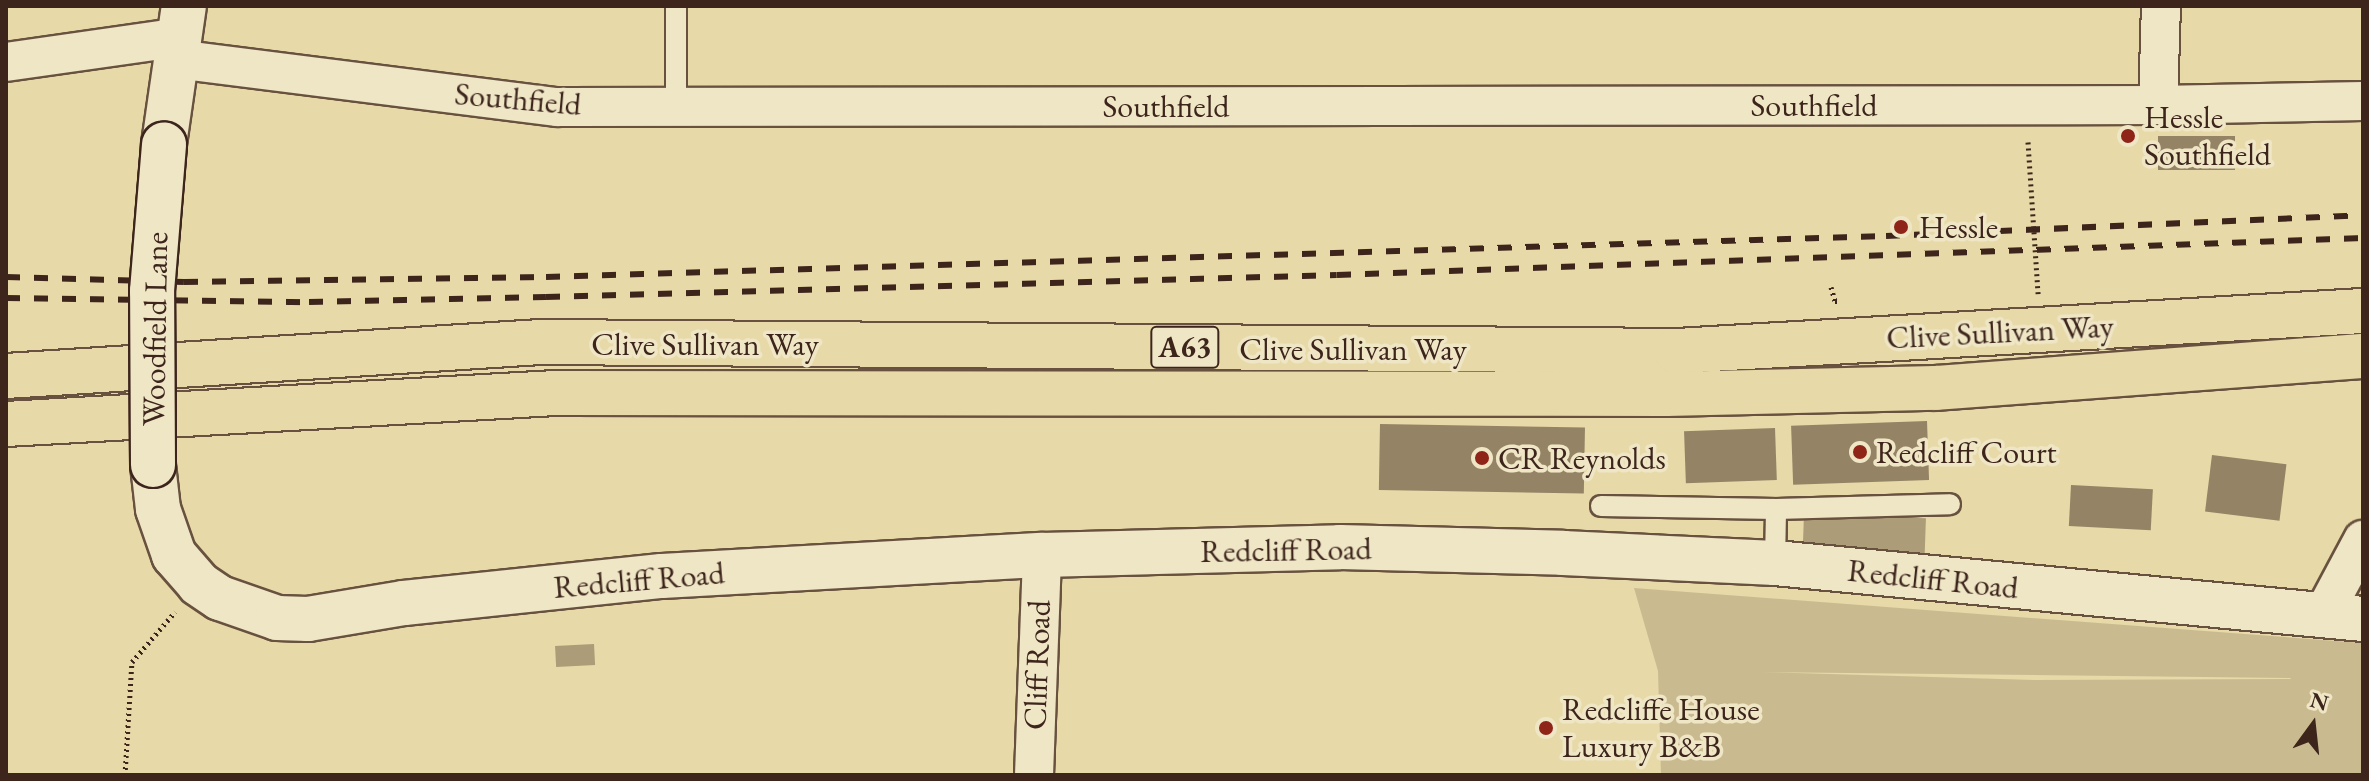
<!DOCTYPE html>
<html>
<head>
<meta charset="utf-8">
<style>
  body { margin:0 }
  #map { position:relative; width:2369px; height:781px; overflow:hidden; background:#e7d9a8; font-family:"EB Garamond",serif }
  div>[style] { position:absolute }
  .green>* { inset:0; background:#caba90 }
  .water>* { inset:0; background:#ad9c78; transform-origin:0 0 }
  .building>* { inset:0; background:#958365; transform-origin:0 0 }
  .path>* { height:5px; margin-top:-2.5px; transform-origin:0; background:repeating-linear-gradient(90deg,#3d251c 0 2px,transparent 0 6px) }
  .roads { filter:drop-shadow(2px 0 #68523f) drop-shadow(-2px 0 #68523f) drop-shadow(0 2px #68523f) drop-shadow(0 -2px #68523f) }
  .lane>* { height:20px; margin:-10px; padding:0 10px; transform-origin:10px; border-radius:10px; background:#efe6c6 }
  .street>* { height:38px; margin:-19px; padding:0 19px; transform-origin:19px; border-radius:19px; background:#efe6c6 }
  .secondary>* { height:44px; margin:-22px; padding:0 22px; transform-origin:22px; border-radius:22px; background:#efe6c6 }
  .highway>* { height:44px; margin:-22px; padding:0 22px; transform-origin:22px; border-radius:22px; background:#e7d9a8 }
  .rail>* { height:6px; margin-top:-3px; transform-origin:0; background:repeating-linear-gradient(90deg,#3d251c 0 14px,transparent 0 28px) }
  .path-bridge>* { height:5px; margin-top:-2.5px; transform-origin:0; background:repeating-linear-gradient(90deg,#3d251c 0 2px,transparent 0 6px) }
  .bridges { filter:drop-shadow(2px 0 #3d251c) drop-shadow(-2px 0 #3d251c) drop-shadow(0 2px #3d251c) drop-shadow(0 -2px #3d251c) }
  .secondary-bridge>* { height:44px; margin:-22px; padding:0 22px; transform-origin:22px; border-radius:22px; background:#efe6c6 }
  .dots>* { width:22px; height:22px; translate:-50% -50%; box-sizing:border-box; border:4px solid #efe6c6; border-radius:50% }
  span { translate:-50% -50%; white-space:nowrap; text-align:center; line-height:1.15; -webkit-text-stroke:7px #efe6c6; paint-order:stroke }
  .shield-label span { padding:2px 6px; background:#efe6c6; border:2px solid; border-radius:6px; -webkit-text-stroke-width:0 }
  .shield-label { font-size:30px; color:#3d251c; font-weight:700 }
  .street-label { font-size:32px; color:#3d251c }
  .poi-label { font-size:32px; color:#3d251c }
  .left { translate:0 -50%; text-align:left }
  .frame { position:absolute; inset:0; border:8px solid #3d251c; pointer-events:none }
  .north { position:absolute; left:2273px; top:685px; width:80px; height:80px; -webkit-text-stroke:6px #efe6c6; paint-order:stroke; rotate:15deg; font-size:22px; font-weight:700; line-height:32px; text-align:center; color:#3d251c }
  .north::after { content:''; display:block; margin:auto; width:28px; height:36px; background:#3d251c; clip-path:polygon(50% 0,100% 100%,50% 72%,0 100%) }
</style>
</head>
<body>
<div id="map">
  <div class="green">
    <i style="clip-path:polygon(evenodd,1634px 588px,2363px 643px,2363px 775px,1661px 775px,1658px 671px,1634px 588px,1760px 672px,2290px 678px,2291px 679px,2035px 680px,1760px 672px)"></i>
  </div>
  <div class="water">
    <i style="left:1804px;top:514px;width:122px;height:39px;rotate:2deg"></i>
    <i style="left:594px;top:644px;width:21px;height:39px;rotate:87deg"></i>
  </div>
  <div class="building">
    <i style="left:2235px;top:136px;width:34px;height:77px;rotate:90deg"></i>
    <i style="left:1927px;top:421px;width:59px;height:136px;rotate:88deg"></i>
    <i style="left:1380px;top:424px;width:205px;height:66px;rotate:1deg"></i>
    <i style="left:1775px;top:428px;width:52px;height:91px;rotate:88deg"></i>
    <i style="left:2212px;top:455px;width:75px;height:57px;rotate:7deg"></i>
    <i style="left:2071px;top:485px;width:82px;height:41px;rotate:3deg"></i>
  </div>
  <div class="path">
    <i style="left:1831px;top:287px;width:15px;rotate:74deg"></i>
    <i style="left:1835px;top:301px;width:4px"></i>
    <i style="left:125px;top:775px;width:113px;rotate:-86.5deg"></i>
    <i style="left:132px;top:662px;width:66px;rotate:-49.3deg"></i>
  </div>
  <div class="roads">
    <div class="lane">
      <i style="left:676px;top:6px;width:100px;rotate:90deg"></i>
      <i style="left:1601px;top:506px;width:175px;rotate:1deg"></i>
      <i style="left:1776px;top:509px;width:174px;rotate:-1.6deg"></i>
      <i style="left:1775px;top:563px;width:54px;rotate:-88.9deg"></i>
    </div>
    <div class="street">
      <i style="left:176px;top:59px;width:384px;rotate:7.2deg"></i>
      <i style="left:557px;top:107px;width:1601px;rotate:-0.07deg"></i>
      <i style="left:2158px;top:105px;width:205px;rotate:-1.1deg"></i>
      <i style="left:6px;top:62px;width:177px;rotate:-8.1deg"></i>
      <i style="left:2158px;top:105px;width:99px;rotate:-88.3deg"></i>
      <i style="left:2324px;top:613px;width:83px;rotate:-61.9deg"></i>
      <i style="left:1034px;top:775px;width:220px;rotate:-87.9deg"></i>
    </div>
    <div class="secondary">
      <i style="left:164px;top:144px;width:139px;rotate:-81.8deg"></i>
      <i style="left:153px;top:465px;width:44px;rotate:83.5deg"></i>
      <i style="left:158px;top:509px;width:49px;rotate:70.8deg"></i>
      <i style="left:174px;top:555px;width:38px;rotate:49deg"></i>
      <i style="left:199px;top:584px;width:25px;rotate:34deg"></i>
      <i style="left:220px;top:598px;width:60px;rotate:19.3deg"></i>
      <i style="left:277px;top:618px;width:31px;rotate:2deg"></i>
      <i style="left:308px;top:619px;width:97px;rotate:-9.5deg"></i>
      <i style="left:404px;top:603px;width:259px;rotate:-6deg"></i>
      <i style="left:662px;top:576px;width:381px;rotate:-3.2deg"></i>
      <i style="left:1042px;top:555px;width:298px;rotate:-1.5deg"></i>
      <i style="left:1340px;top:547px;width:223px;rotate:1.5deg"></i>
      <i style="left:1563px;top:553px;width:212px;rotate:2.7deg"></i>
      <i style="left:1775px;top:563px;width:591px;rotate:5.44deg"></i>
    </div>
    <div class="highway">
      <i style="left:6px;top:376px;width:535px;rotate:-3.64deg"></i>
      <i style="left:540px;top:342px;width:1137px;rotate:0.45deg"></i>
      <i style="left:1677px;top:351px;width:687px;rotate:-3.34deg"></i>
      <i style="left:6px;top:424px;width:551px;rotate:-3.23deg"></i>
      <i style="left:556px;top:393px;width:1110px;rotate:0.05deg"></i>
      <i style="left:1666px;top:394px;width:270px;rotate:-1.3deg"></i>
      <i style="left:1936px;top:388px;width:428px;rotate:-4.3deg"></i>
    </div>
  </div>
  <div class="rail">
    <i style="left:6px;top:277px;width:178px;rotate:1.6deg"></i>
    <i style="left:184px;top:282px;width:362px;rotate:-0.8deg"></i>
    <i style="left:546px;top:277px;width:1341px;rotate:-1.75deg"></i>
    <i style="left:1886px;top:236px;width:477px;rotate:-2.5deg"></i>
    <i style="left:6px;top:298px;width:303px;rotate:0.8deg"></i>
    <i style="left:309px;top:302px;width:237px;rotate:-1.2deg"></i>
    <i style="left:546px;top:297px;width:791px;rotate:-1.59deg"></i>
    <i style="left:1337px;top:275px;width:1027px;rotate:-2.07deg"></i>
  </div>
  <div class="path-bridge">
    <i style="left:2028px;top:142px;width:152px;rotate:86.2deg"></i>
  </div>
  <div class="bridges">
    <div class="secondary-bridge">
      <i style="left:153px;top:465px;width:174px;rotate:-90.3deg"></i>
      <i style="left:152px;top:291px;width:147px;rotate:-85.3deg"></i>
    </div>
  </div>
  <div class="dots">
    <i style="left:2128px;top:136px;background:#8f2418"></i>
    <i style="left:1901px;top:227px;background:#8f2418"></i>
    <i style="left:1860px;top:452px;background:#8f2418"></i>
    <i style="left:1482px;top:458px;background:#8f2418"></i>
    <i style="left:1546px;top:728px;background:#8f2418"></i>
  </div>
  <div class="shield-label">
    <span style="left:1185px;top:347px">A63</span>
  </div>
  <div class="street-label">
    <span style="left:518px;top:99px;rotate:5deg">Southfield</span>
    <span style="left:1814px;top:105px">Southfield</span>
    <span style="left:1166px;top:106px">Southfield</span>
    <span style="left:155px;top:329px;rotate:-89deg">Woodfield Lane</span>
    <span style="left:2000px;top:332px;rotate:-3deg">Clive Sullivan Way</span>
    <span style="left:705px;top:344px">Clive Sullivan Way</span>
    <span style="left:1353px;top:349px">Clive Sullivan Way</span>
    <span style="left:1286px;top:550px;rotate:-1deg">Redcliff Road</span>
    <span style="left:1933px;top:579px;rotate:6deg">Redcliff Road</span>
    <span style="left:639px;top:580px;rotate:-5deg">Redcliff Road</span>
    <span style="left:1037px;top:665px;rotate:-88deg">Cliff Road</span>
  </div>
  <div class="poi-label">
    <span class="left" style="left:2144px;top:136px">Hessle<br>Southfield</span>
    <span class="left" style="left:1919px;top:227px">Hessle</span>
    <span class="left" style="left:1876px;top:452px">Redcliff Court</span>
    <span class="left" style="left:1498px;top:458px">CR Reynolds</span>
    <span class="left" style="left:1562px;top:728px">Redcliffe House<br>Luxury B&amp;B</span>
  </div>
  <div class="frame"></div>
  <div class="north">N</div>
</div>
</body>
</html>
